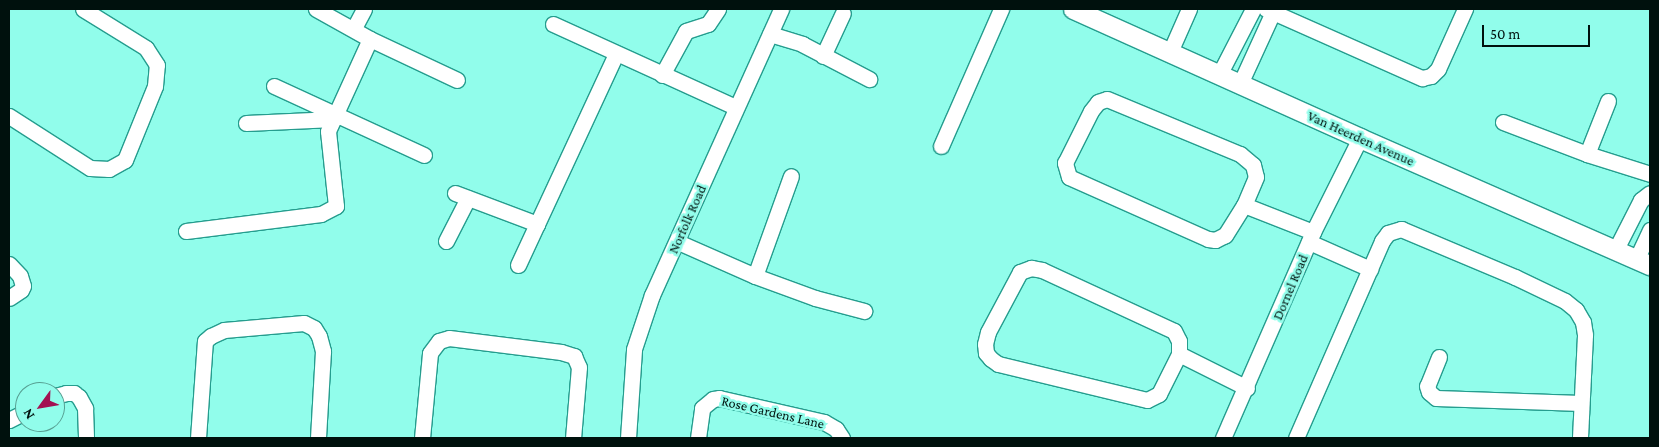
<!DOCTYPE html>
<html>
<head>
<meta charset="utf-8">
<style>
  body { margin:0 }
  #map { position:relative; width:1659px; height:447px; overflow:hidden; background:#91fdeb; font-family:"Crimson Pro",serif }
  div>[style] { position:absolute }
  .roads { filter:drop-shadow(1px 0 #259d8e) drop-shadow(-1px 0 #259d8e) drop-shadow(0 1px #259d8e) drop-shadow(0 -1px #259d8e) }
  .minor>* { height:15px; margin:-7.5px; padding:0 7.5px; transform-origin:7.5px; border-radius:7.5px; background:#fff }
  .tertiary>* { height:19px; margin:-9.5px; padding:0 9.5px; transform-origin:9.5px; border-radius:9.5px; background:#fff }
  span { translate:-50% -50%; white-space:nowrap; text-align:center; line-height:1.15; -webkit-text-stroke:5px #91fdeb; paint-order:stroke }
  .street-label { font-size:14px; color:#00110d }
  .frame { position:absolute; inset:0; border:10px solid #00110d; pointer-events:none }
  .north { position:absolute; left:15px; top:382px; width:50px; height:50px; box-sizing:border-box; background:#91fdeb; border:1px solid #579f92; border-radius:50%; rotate:238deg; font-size:14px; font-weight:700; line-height:20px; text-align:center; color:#00110d }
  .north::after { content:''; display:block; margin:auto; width:18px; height:22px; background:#a31152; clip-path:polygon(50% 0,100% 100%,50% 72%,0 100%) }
  .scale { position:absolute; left:1482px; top:25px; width:108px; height:22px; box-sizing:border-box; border:2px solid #00110d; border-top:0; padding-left:6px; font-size:15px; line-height:18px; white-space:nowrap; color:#00110d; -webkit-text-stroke:4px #91fdeb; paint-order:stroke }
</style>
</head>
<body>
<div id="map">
  <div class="roads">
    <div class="minor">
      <i style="left:316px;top:9px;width:62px;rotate:29.1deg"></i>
      <i style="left:370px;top:39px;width:96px;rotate:25.2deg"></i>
      <i style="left:1266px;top:9px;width:171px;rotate:23.9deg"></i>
      <i style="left:1422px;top:78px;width:9px;rotate:-13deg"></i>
      <i style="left:1431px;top:76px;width:10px;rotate:-45deg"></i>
      <i style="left:1438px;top:69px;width:66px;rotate:-65.8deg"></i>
      <i style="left:553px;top:24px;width:200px;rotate:24.5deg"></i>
      <i style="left:354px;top:28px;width:21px;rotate:-62deg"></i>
      <i style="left:770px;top:34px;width:34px;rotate:17deg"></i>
      <i style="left:802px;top:44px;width:76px;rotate:27.6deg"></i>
      <i style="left:1170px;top:52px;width:47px;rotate:-66.2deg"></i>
      <i style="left:823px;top:56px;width:47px;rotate:-65.1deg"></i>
      <i style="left:662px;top:75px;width:50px;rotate:-61.4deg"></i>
      <i style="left:686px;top:31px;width:23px;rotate:-18deg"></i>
      <i style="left:708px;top:24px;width:18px;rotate:-56deg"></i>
      <i style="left:1219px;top:75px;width:74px;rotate:-62.7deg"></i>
      <i style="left:1240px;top:84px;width:79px;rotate:-65.4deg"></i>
      <i style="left:274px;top:86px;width:165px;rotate:24.7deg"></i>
      <i style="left:1107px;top:99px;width:144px;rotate:22.5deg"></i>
      <i style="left:1240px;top:154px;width:17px;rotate:40deg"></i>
      <i style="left:1253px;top:165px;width:12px;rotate:76deg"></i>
      <i style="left:1256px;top:177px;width:30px;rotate:113deg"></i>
      <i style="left:1244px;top:205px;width:36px;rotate:122deg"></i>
      <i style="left:1225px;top:235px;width:11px;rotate:153deg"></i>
      <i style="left:1215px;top:240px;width:7px;rotate:-172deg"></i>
      <i style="left:1208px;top:239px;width:152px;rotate:-156deg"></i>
      <i style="left:1069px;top:177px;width:15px;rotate:-106deg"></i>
      <i style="left:1065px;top:163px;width:58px;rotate:-63.4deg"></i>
      <i style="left:1091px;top:111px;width:11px;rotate:-52deg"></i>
      <i style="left:1098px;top:102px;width:9px;rotate:-18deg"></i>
      <i style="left:1608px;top:101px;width:57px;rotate:111.6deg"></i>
      <i style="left:1587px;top:154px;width:66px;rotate:17.6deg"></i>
      <i style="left:9px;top:116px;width:96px;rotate:32.7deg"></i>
      <i style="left:90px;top:168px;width:19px;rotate:3deg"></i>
      <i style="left:109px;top:169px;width:18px;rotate:-29deg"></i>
      <i style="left:125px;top:160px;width:80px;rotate:-67.9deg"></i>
      <i style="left:155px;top:86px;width:21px;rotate:-85deg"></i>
      <i style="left:157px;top:65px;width:20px;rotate:-123deg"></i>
      <i style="left:146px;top:48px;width:74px;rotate:-148.2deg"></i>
      <i style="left:1503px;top:122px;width:90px;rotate:20.9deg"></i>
      <i style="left:246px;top:123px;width:88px;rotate:-2.6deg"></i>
      <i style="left:941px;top:146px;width:150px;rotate:-66.3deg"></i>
      <i style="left:455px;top:193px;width:88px;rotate:20.7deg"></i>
      <i style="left:1244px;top:205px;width:74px;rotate:21.4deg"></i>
      <i style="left:186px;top:231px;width:136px;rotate:-7.2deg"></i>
      <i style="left:321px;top:214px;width:17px;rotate:-28deg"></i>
      <i style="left:336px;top:206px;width:75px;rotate:-96.1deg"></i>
      <i style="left:328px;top:131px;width:101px;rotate:-65.5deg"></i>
      <i style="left:446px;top:241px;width:48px;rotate:-62.9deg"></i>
      <i style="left:678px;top:242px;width:84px;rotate:23.8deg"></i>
      <i style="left:755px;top:276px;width:64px;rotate:20.1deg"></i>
      <i style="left:815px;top:298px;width:51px;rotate:14.9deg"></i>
      <i style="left:1309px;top:242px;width:67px;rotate:23.9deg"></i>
      <i style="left:1616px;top:249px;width:55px;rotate:-63deg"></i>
      <i style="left:1641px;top:200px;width:11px;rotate:-38deg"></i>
      <i style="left:1637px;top:258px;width:31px;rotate:-65deg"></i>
      <i style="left:9px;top:264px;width:16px;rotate:47deg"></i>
      <i style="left:20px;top:276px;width:10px;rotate:73deg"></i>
      <i style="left:23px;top:286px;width:4px;rotate:117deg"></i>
      <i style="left:21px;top:290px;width:14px;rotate:146deg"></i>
      <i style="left:518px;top:265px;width:233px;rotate:-65.1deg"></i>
      <i style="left:1031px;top:268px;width:11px;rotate:10deg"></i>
      <i style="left:1042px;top:270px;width:145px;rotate:24.8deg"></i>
      <i style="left:1174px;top:331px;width:11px;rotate:63deg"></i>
      <i style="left:1179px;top:341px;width:13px;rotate:90deg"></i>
      <i style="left:1179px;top:354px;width:45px;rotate:116.6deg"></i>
      <i style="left:1159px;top:394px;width:13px;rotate:153deg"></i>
      <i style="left:1147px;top:400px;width:153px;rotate:-166.4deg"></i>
      <i style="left:998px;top:364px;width:9px;rotate:-144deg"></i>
      <i style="left:991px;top:359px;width:8px;rotate:-130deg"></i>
      <i style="left:986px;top:353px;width:9px;rotate:-96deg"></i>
      <i style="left:985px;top:344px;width:12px;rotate:-76deg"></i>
      <i style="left:988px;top:332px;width:68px;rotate:-61.9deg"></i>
      <i style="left:1020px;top:272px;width:12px;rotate:-20deg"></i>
      <i style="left:755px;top:276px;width:106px;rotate:-70.2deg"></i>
      <i style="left:1179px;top:354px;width:76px;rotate:26.6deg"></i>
      <i style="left:1439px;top:357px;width:31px;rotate:112deg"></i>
      <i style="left:1427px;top:386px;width:6px;rotate:72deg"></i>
      <i style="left:1429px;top:392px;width:9px;rotate:41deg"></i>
      <i style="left:1436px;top:398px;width:145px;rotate:2deg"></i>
      <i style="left:55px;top:396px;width:11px;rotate:-15deg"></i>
      <i style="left:66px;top:393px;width:8px"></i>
      <i style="left:74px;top:393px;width:6px;rotate:39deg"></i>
      <i style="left:79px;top:397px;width:13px;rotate:61deg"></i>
      <i style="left:85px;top:408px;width:30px;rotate:88deg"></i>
      <i style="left:9px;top:420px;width:18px;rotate:-27deg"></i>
      <i style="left:198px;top:438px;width:97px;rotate:-85.9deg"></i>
      <i style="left:205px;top:341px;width:8px;rotate:-40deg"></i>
      <i style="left:211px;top:336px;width:14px;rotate:-25deg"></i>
      <i style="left:224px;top:330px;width:80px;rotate:-5deg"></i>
      <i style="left:304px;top:323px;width:11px;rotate:27deg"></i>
      <i style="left:314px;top:328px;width:9px;rotate:58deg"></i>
      <i style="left:319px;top:336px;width:16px;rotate:75deg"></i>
      <i style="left:323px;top:351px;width:87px;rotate:93.3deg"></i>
      <i style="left:422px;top:438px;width:85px;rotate:-84.6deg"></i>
      <i style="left:430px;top:353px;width:15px;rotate:-53deg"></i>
      <i style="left:439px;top:341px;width:10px;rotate:-17deg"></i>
      <i style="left:449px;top:338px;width:113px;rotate:7.1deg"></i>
      <i style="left:561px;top:352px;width:14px;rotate:17deg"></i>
      <i style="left:574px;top:356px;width:12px;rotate:66deg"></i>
      <i style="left:579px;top:367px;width:71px;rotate:94.8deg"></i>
      <i style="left:628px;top:438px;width:89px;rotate:-86.1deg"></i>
      <i style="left:634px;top:349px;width:57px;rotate:-71.6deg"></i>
      <i style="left:652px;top:295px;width:314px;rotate:-65.7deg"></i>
      <i style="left:698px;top:438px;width:30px;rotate:-82deg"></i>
      <i style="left:702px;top:408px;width:14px;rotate:-39deg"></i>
      <i style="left:713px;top:399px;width:6px;rotate:-9deg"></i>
      <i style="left:719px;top:398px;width:108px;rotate:12.9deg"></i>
      <i style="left:824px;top:422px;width:14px;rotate:30deg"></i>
      <i style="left:836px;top:429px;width:11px;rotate:56deg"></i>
      <i style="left:1223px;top:438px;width:225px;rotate:-66.4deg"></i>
      <i style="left:1313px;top:232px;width:105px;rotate:-63.4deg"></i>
      <i style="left:1296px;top:438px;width:215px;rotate:-66.4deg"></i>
      <i style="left:1382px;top:241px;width:10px;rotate:-53deg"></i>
      <i style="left:1388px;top:233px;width:14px;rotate:-17deg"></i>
      <i style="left:1401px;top:229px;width:124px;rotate:22.8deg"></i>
      <i style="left:1515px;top:277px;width:55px;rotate:25.6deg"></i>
      <i style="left:1565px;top:301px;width:14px;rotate:39deg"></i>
      <i style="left:1576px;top:310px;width:14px;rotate:60deg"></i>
      <i style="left:1583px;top:322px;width:13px;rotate:81deg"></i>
      <i style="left:1585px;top:335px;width:103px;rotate:92.8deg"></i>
    </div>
    <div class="tertiary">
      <i style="left:1073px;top:9px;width:315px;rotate:24.2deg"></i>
      <i style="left:1360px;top:138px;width:317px;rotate:23.7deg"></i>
    </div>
  </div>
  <div class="street-label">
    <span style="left:1361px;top:138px;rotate:24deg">Van Heerden Avenue</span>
    <span style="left:687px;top:219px;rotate:-66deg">Norfolk Road</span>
    <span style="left:1290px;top:287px;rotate:-67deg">Dornel Road</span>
    <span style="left:773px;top:412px;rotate:13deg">Rose Gardens Lane</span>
  </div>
  <div class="frame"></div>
  <div class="north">N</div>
  <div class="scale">50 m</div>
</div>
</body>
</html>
